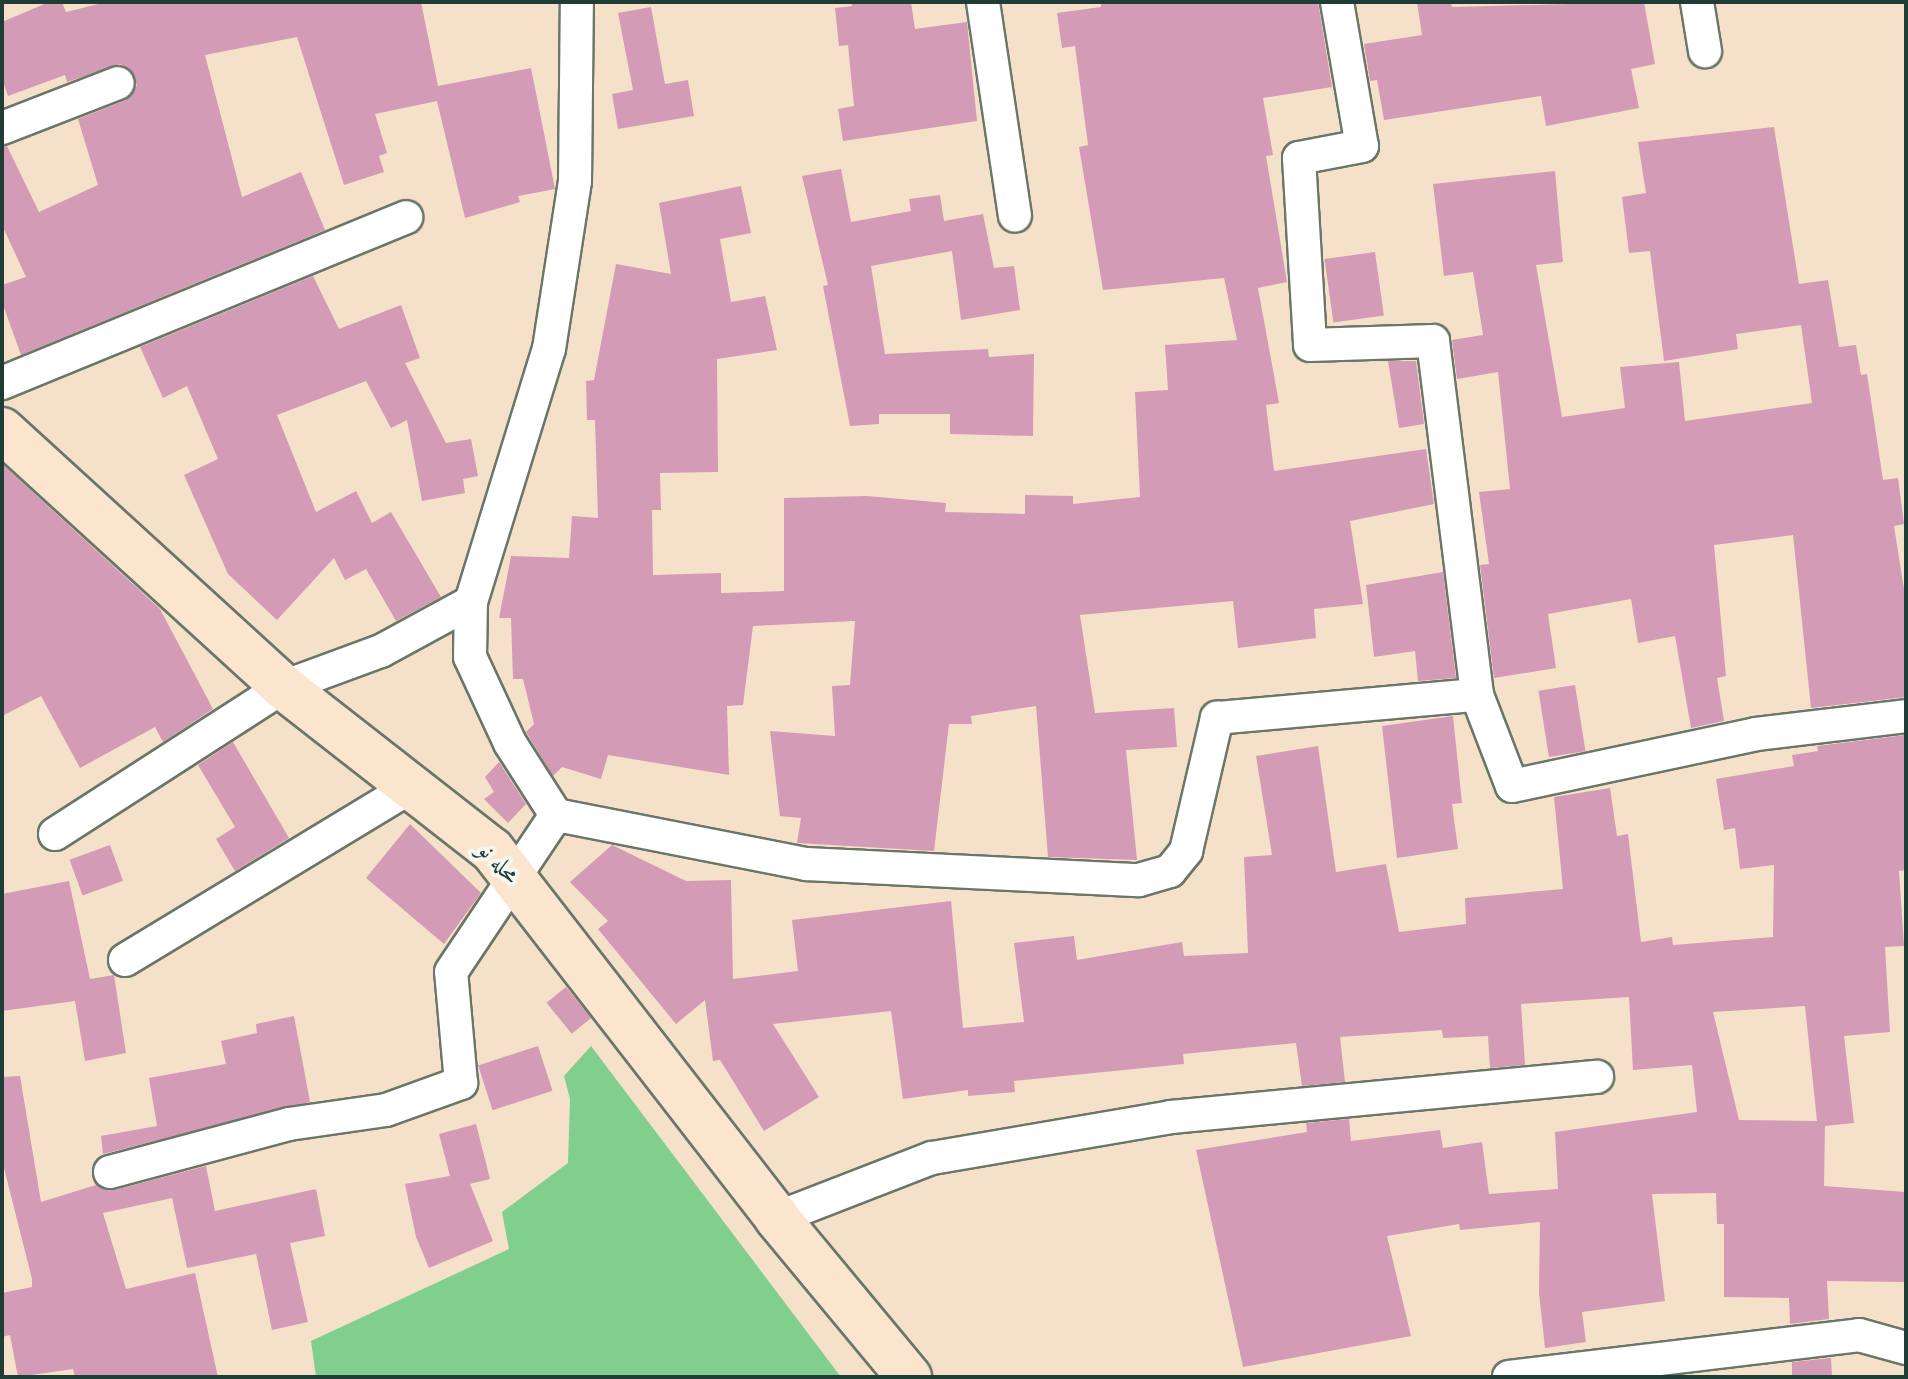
<!DOCTYPE html>
<html>
<head>
<meta charset="utf-8">
<style>
  body { margin:0 }
  #map { position:relative; width:1908px; height:1379px; overflow:hidden; background:#f5e1c9; font-family:"Libre Caslon Text",Amiri,serif }
  div>[style] { position:absolute }
  .green>* { inset:0; background:#80cf8f }
  .building>* { inset:0; background:#d39bb6; transform-origin:0 0 }
  .roads { filter:drop-shadow(2px 0 #6a7668) drop-shadow(-2px 0 #6a7668) drop-shadow(0 2px #6a7668) drop-shadow(0 -2px #6a7668) }
  .street>* { height:32px; margin:-16px; padding:0 16px; transform-origin:16px; border-radius:16px; background:#fff }
  .secondary>* { height:44px; margin:-22px; padding:0 22px; transform-origin:22px; border-radius:22px; background:#fce5cf }
  span { translate:-50% -50%; white-space:nowrap; text-align:center; line-height:1.15; -webkit-text-stroke:8px #f6f6f2; paint-order:stroke }
  .street-label { font-size:24px; color:#1f3d34 }
  .frame { position:absolute; inset:0; border:4px solid #1f3d34; pointer-events:none }
</style>
</head>
<body>
<div id="map">
  <div class="green">
    <i style="clip-path:polygon(591px 1046px,841px 1377px,316px 1377px,311px 1341px,509px 1249px,502px 1212px,568px 1163px,570px 1099px,564px 1076px)"></i>
  </div>
  <div class="building">
    <i style="clip-path:polygon(49px 2px,62px 2px,66px 12px,106px 2px,421px 2px,438px 86px,531px 68px,555px 189px,518px 196px,520px 202px,465px 218px,437px 101px,375px 114px,387px 153px,379px 156px,384px 172px,344px 185px,297px 37px,205px 55px,242px 197px,301px 172px,325px 230px,21px 355px,2px 302px,2px 285px,26px 277px,2px 225px,2px 147px,7px 146px,39px 212px,98px 185px,78px 119px,126px 100px,137px 85px,130px 69px,120px 64px,67px 82px,65px 75px,8px 96px,2px 79px,2px 22px)"></i>
    <i style="clip-path:polygon(851px 2px,911px 2px,915px 29px,967px 22px,977px 121px,843px 141px,838px 109px,854px 106px,848px 45px,839px 46px,835px 8px,852px 6px)"></i>
    <i style="clip-path:polygon(1101px 2px,1318px 2px,1332px 87px,1263px 98px,1273px 155px,1266px 156px,1287px 282px,1258px 288px,1279px 403px,1266px 405px,1274px 471px,1426px 449px,1434px 504px,1350px 521px,1363px 604px,1314px 609px,1316px 638px,1238px 648px,1233px 601px,1080px 615px,1095px 713px,1174px 708px,1177px 747px,1126px 750px,1137px 860px,1048px 857px,1036px 706px,971px 716px,972px 724px,949px 724px,934px 851px,797px 843px,801px 818px,780px 816px,770px 731px,835px 736px,832px 686px,850px 685px,855px 621px,753px 626px,743px 705px,727px 706px,729px 775px,608px 755px,601px 779px,562px 767px,553px 776px,526px 732px,534px 724px,523px 679px,513px 679px,511px 618px,499px 618px,511px 556px,569px 558px,572px 516px,598px 518px,595px 420px,587px 420px,586px 381px,594px 380px,616px 264px,671px 274px,659px 203px,741px 186px,751px 233px,720px 239px,731px 302px,765px 296px,777px 350px,717px 359px,718px 472px,660px 473px,661px 510px,652px 510px,653px 575px,721px 573px,721px 593px,784px 591px,784px 498px,867px 496px,946px 503px,945px 512px,1025px 514px,1025px 495px,1073px 496px,1073px 504px,1140px 497px,1135px 392px,1168px 390px,1165px 345px,1237px 340px,1224px 278px,1103px 290px,1079px 147px,1088px 145px,1075px 46px,1062px 48px,1057px 13px,1101px 7px)"></i>
    <i style="clip-path:polygon(1417px 2px,1451px 2px,1452px 7px,1644px 2px,1655px 64px,1631px 69px,1639px 108px,1546px 126px,1541px 96px,1384px 120px,1377px 80px,1370px 81px,1364px 44px,1422px 35px)"></i>
    <i style="clip-path:polygon(651px 7px,665px 84px,688px 80px,694px 116px,618px 129px,612px 94px,633px 90px,618px 13px)"></i>
    <i style="clip-path:polygon(1774px 127px,1799px 284px,1828px 280px,1839px 347px,1856px 345px,1861px 375px,1867px 374px,1883px 480px,1898px 478px,1904px 524px,1894px 526px,1906px 602px,1906px 697px,1811px 708px,1793px 535px,1714px 545px,1726px 676px,1717px 678px,1724px 721px,1691px 728px,1675px 636px,1638px 643px,1631px 599px,1548px 614px,1556px 668px,1494px 678px,1480px 565px,1489px 564px,1479px 492px,1510px 489px,1498px 372px,1457px 379px,1452px 340px,1483px 335px,1473px 272px,1444px 276px,1433px 184px,1555px 171px,1563px 262px,1536px 265px,1562px 417px,1625px 408px,1620px 367px,1679px 362px,1685px 421px,1812px 403px,1801px 325px,1736px 334px,1738px 349px,1664px 361px,1650px 251px,1629px 253px,1622px 197px,1646px 193px,1638px 142px)"></i>
    <i style="clip-path:polygon(841px 169px,851px 222px,911px 211px,909px 199px,940px 195px,944px 221px,983px 214px,994px 268px,1014px 266px,1020px 310px,961px 320px,952px 251px,871px 266px,885px 354px,988px 349px,989px 357px,1034px 354px,1033px 436px,950px 434px,950px 414px,879px 414px,879px 424px,850px 426px,823px 286px,828px 285px,802px 176px)"></i>
    <i style="left:1375px;top:252px;width:64px;height:51px;rotate:82deg"></i>
    <i style="clip-path:polygon(313px 276px,339px 329px,401px 305px,420px 358px,405px 363px,446px 443px,471px 439px,478px 476px,463px 479px,465px 493px,422px 501px,407px 420px,391px 428px,366px 381px,277px 415px,316px 512px,356px 491px,372px 523px,391px 512px,441px 597px,396px 621px,366px 569px,345px 580px,334px 558px,277px 620px,228px 574px,184px 475px,218px 459px,187px 386px,163px 398px,140px 347px)"></i>
    <i style="clip-path:polygon(1388px 361px,1416px 361px,1424px 424px,1399px 428px)"></i>
    <i style="clip-path:polygon(2px 464px,160px 609px,213px 709px,163px 742px,155px 727px,80px 768px,41px 696px,2px 716px)"></i>
    <i style="clip-path:polygon(1443px 572px,1456px 678px,1418px 681px,1415px 651px,1374px 657px,1366px 585px)"></i>
    <i style="left:1575px;top:685px;width:67px;height:37px;rotate:81deg"></i>
    <i style="clip-path:polygon(1453px 716px,1462px 803px,1452px 804px,1458px 849px,1397px 858px,1382px 726px)"></i>
    <i style="clip-path:polygon(evenodd,1906px 735px,1906px 870px,1899px 871px,1904px 946px,1885px 947px,1890px 1032px,1844px 1036px,1854px 1123px,1825px 1126px,1824px 1186px,1906px 1192px,1906px 1282px,1827px 1281px,1829px 1319px,1790px 1324px,1789px 1298px,1724px 1297px,1724px 1224px,1717px 1224px,1716px 1193px,1652px 1194px,1665px 1301px,1582px 1312px,1586px 1342px,1545px 1348px,1539px 1293px,1540px 1222px,1460px 1230px,1459px 1224px,1387px 1236px,1411px 1336px,1243px 1367px,1196px 1150px,1307px 1132px,1306px 1123px,1349px 1119px,1351px 1141px,1440px 1130px,1443px 1148px,1482px 1142px,1489px 1194px,1558px 1189px,1555px 1132px,1697px 1112px,1692px 1065px,1633px 1070px,1629px 997px,1521px 1004px,1525px 1065px,1490px 1068px,1488px 1036px,1443px 1038px,1442px 1030px,1340px 1037px,1345px 1082px,1302px 1086px,1296px 1043px,1183px 1054px,1184px 1064px,1014px 1081px,1015px 1092px,968px 1096px,968px 1090px,903px 1099px,891px 1011px,773px 1024px,819px 1097px,764px 1131px,720px 1060px,713px 1061px,705px 1000px,676px 1024px,598px 929px,608px 921px,570px 882px,612px 845px,686px 881px,731px 880px,733px 979px,798px 971px,792px 920px,951px 901px,963px 1028px,1024px 1022px,1014px 943px,1074px 936px,1077px 960px,1182px 942px,1184px 956px,1248px 953px,1244px 857px,1272px 855px,1256px 756px,1318px 746px,1336px 872px,1386px 864px,1399px 932px,1466px 924px,1465px 898px,1563px 889px,1554px 797px,1610px 788px,1617px 836px,1628px 834px,1641px 942px,1672px 937px,1673px 945px,1773px 937px,1774px 865px,1740px 869px,1735px 828px,1724px 830px,1716px 779px,1794px 766px,1792px 755px,1818px 751px,1817px 746px,1906px 735px,1805px 1006px,1817px 1121px,1739px 1120px,1713px 1012px,1805px 1006px)"></i>
    <i style="clip-path:polygon(233px 742px,289px 838px,235px 871px,216px 839px,235px 827px,198px 765px)"></i>
    <i style="clip-path:polygon(499px 762px,526px 804px,508px 823px,484px 799px,494px 792px,485px 777px)"></i>
    <i style="clip-path:polygon(410px 824px,481px 893px,444px 944px,366px 878px)"></i>
    <i style="left:110px;top:845px;width:38px;height:43px;rotate:70deg"></i>
    <i style="clip-path:polygon(69px 881px,90px 979px,114px 975px,126px 1053px,85px 1061px,75px 1001px,2px 1011px,2px 894px)"></i>
    <i style="left:566px;top:987px;width:40px;height:25px;rotate:51deg"></i>
    <i style="clip-path:polygon(294px 1016px,310px 1102px,103px 1154px,101px 1136px,157px 1126px,149px 1078px,226px 1064px,221px 1041px,257px 1033px,256px 1024px)"></i>
    <i style="left:538px;top:1046px;width:47px;height:63px;rotate:72deg"></i>
    <i style="clip-path:polygon(20px 1076px,41px 1202px,96px 1185px,115px 1190px,206px 1166px,215px 1211px,316px 1189px,325px 1236px,290px 1243px,308px 1322px,272px 1330px,256px 1254px,187px 1268px,172px 1198px,103px 1213px,126px 1289px,195px 1273px,218px 1377px,75px 1377px,73px 1369px,18px 1377px,10px 1335px,2px 1337px,2px 1293px,32px 1287px,32px 1279px,2px 1160px,2px 1077px)"></i>
    <i style="clip-path:polygon(476px 1124px,490px 1179px,470px 1184px,493px 1241px,429px 1268px,416px 1237px,405px 1184px,450px 1176px,439px 1134px)"></i>
    <i style="clip-path:polygon(1831px 1358px,1832px 1377px,1792px 1377px,1792px 1362px)"></i>
  </div>
  <div class="roads">
    <div class="street">
      <i style="left:983px;top:2px;width:216px;rotate:81.5deg"></i>
      <i style="left:1337px;top:2px;width:146px;rotate:80.2deg"></i>
      <i style="left:1362px;top:146px;width:64px;rotate:169.2deg"></i>
      <i style="left:1299px;top:158px;width:187px;rotate:86.6deg"></i>
      <i style="left:1310px;top:345px;width:123px;rotate:-1.9deg"></i>
      <i style="left:1433px;top:341px;width:357px;rotate:82.9deg"></i>
      <i style="left:1477px;top:695px;width:97px;rotate:69deg"></i>
      <i style="left:1512px;top:786px;width:249px;rotate:-12deg"></i>
      <i style="left:1756px;top:734px;width:151px;rotate:-6.8deg"></i>
      <i style="left:1697px;top:2px;width:50px;rotate:80.7deg"></i>
      <i style="left:2px;top:128px;width:124px;rotate:-21.2deg"></i>
      <i style="left:2px;top:383px;width:437px;rotate:-22.3deg"></i>
      <i style="left:556px;top:815px;width:255px;rotate:11.1deg"></i>
      <i style="left:806px;top:864px;width:333px;rotate:2.8deg"></i>
      <i style="left:1139px;top:880px;width:32px;rotate:-16deg"></i>
      <i style="left:1170px;top:871px;width:26px;rotate:-51deg"></i>
      <i style="left:1186px;top:851px;width:137px;rotate:-76.9deg"></i>
      <i style="left:1217px;top:718px;width:261px;rotate:-5.1deg"></i>
      <i style="left:55px;top:834px;width:271px;rotate:-32.8deg"></i>
      <i style="left:283px;top:687px;width:104px;rotate:-20.2deg"></i>
      <i style="left:381px;top:651px;width:102px;rotate:-28.6deg"></i>
      <i style="left:125px;top:960px;width:334px;rotate:-31.2deg"></i>
      <i style="left:110px;top:1172px;width:185px;rotate:-15deg"></i>
      <i style="left:289px;top:1124px;width:98px;rotate:-8.2deg"></i>
      <i style="left:386px;top:1110px;width:80px;rotate:-19.8deg"></i>
      <i style="left:461px;top:1083px;width:111px;rotate:-95.1deg"></i>
      <i style="left:451px;top:972px;width:189px;rotate:-56.2deg"></i>
      <i style="left:556px;top:815px;width:85px;rotate:-122.6deg"></i>
      <i style="left:510px;top:743px;width:95px;rotate:-114.9deg"></i>
      <i style="left:470px;top:657px;width:55px;rotate:-89deg"></i>
      <i style="left:471px;top:602px;width:265px;rotate:-72.9deg"></i>
      <i style="left:549px;top:349px;width:170px;rotate:-81.2deg"></i>
      <i style="left:575px;top:181px;width:179px;rotate:-89.4deg"></i>
      <i style="left:777px;top:1218px;width:166px;rotate:-21.2deg"></i>
      <i style="left:932px;top:1158px;width:242px;rotate:-9.7deg"></i>
      <i style="left:1171px;top:1117px;width:428px;rotate:-5.4deg"></i>
      <i style="left:1509px;top:1377px;width:353px;rotate:-6.8deg"></i>
      <i style="left:1859px;top:1335px;width:49px;rotate:15.5deg"></i>
    </div>
    <div class="secondary">
      <i style="left:2px;top:430px;width:381px;rotate:42.4deg"></i>
      <i style="left:283px;top:687px;width:265px;rotate:38deg"></i>
      <i style="left:492px;top:850px;width:465px;rotate:52.2deg"></i>
      <i style="left:777px;top:1218px;width:207px;rotate:50.3deg"></i>
    </div>
  </div>
  <div class="street-label">
    <span style="left:499px;top:862px;rotate:46deg">محله نو</span>
  </div>
  <div class="frame"></div>
</div>
</body>
</html>
